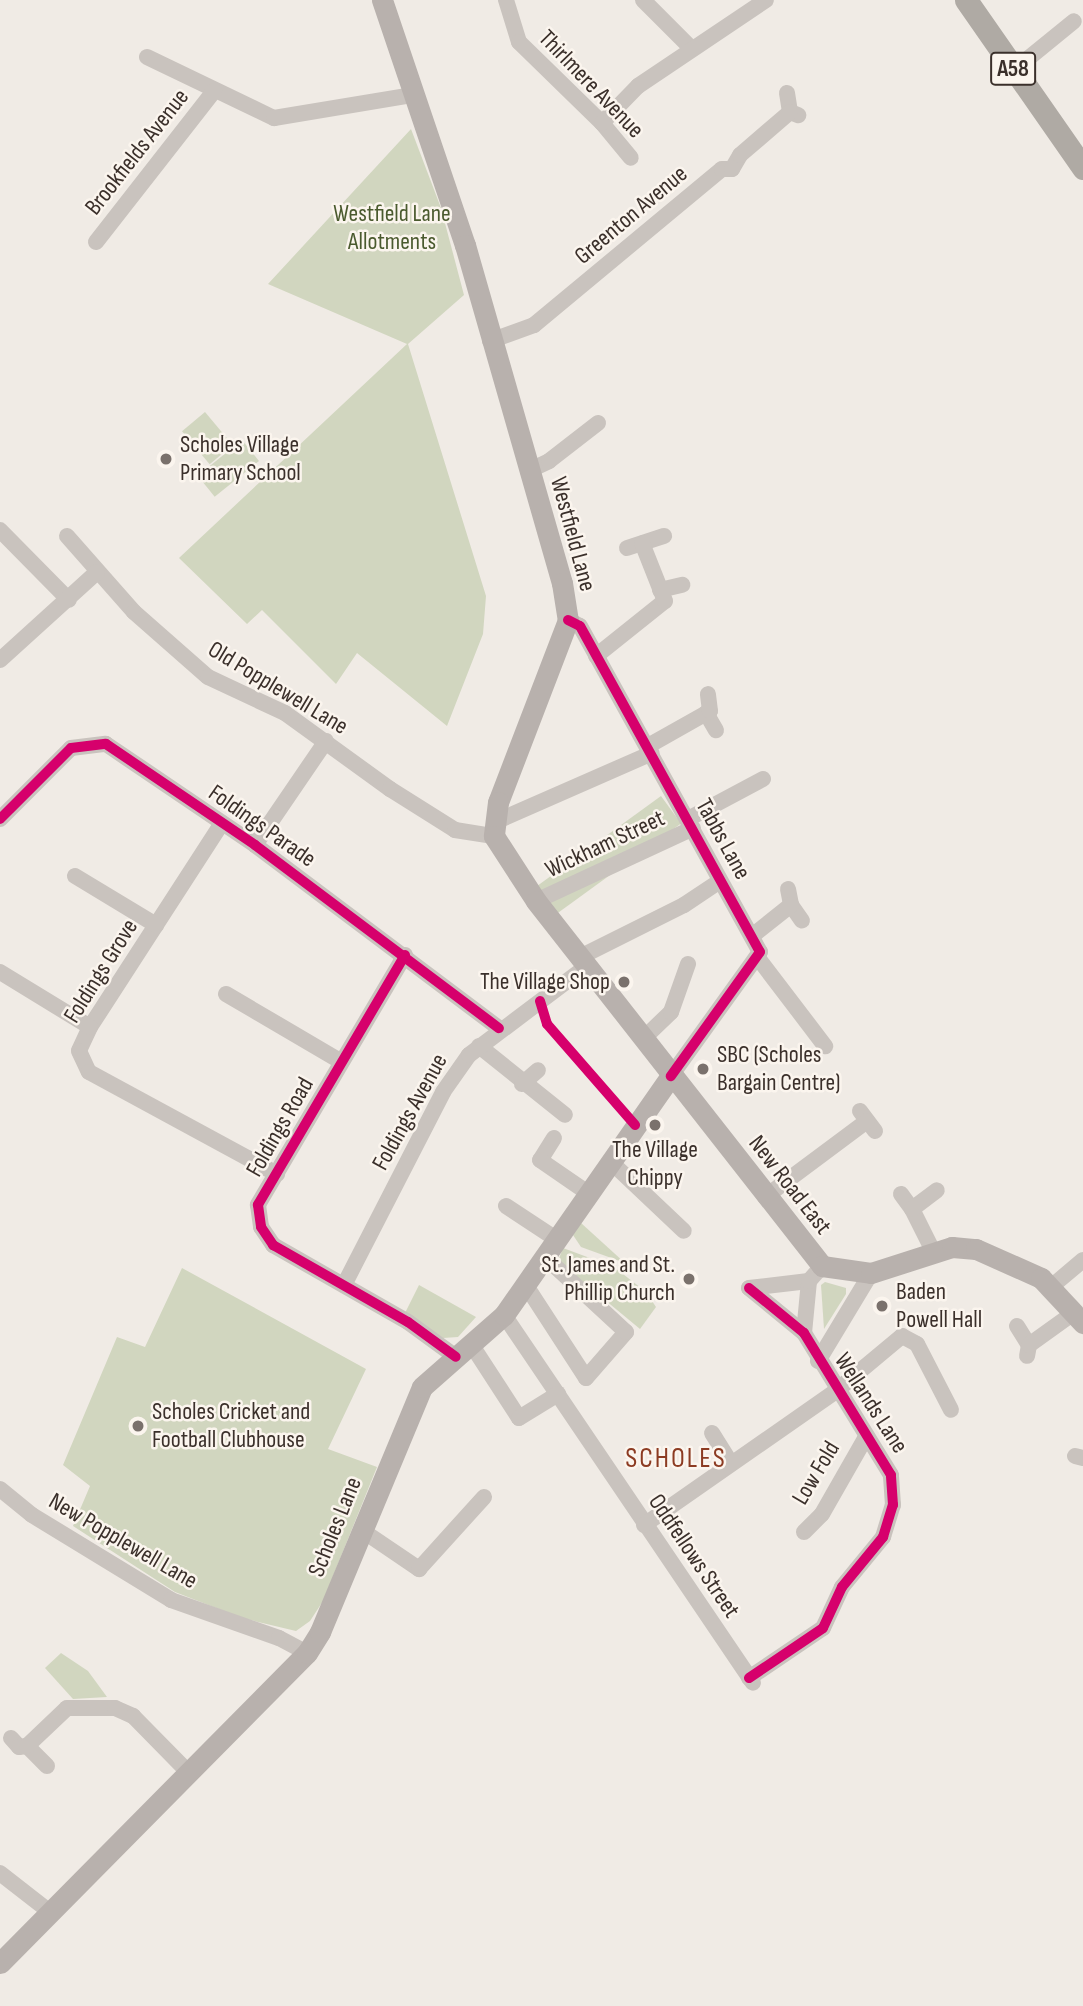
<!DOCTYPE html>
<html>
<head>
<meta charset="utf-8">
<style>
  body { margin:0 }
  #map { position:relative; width:1083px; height:2006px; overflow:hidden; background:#f0ebe5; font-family:"Sofia Sans Condensed",sans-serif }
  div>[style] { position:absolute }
  .green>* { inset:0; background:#d1d6bf; transform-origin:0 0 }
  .minor>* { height:16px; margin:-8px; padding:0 8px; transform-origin:8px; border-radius:8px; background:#c9c3be }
  .major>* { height:21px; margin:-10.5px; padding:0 10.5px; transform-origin:10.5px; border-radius:10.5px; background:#b8b1ad }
  .highway>* { height:23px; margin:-11.5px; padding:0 11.5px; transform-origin:11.5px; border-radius:11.5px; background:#afaaa4 }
  .cycleway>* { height:10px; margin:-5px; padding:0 5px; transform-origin:5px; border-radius:5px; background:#d6006c }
  .dots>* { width:19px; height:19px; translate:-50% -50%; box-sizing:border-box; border:4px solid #fbf5ee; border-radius:50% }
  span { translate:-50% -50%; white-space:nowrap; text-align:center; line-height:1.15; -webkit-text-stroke:5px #fbf5ee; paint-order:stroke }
  .shield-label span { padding:2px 5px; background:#fbf5ee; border:2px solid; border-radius:5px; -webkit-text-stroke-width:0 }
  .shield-label { font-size:23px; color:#3b302b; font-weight:700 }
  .street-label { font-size:24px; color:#3b302b }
  .park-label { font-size:24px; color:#4a5a2e }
  .poi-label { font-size:24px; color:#3b302b }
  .left { translate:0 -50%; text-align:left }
  .right { translate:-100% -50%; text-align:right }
  .quarter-label { font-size:28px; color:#8c3b22; letter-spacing:2px }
</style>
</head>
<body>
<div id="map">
  <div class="green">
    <i style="clip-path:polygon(411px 129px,441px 208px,464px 295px,408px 344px,486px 596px,483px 634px,447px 726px,357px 653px,336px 684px,262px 610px,247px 624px,179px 558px,407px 344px,268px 284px)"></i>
    <i style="left:205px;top:412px;width:43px;height:30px;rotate:50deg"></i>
    <i style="left:242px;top:440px;width:27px;height:57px;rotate:51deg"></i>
    <i style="left:661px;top:796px;width:34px;height:154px;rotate:54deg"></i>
    <i style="clip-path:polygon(581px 1223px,625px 1263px,581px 1247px,573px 1235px)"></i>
    <i style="clip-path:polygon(563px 1248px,614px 1267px,646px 1292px,656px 1307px,640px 1329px,558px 1261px)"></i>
    <i style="clip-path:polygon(182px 1268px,366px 1369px,328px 1449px,377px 1467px,323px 1601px,310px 1621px,296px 1631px,242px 1618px,175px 1592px,73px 1526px,90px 1486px,63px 1465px,117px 1337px,145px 1347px)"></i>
    <i style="clip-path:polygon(825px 1282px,846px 1288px,846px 1294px,824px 1329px,821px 1285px)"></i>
    <i style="clip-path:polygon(419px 1285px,476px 1317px,458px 1337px,443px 1338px,405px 1313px)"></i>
    <i style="clip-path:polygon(61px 1653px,88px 1671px,107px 1697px,73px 1699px,45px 1668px)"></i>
  </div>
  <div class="minor">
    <i style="left:506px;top:0;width:44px;rotate:72.8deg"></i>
    <i style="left:519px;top:42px;width:116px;rotate:44.3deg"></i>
    <i style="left:602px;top:123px;width:45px;rotate:50.4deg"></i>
    <i style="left:643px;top:0;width:69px;rotate:45deg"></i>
    <i style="left:147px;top:57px;width:141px;rotate:25.7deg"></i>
    <i style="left:274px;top:118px;width:141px;rotate:-9.4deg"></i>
    <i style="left:1014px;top:70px;width:77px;rotate:-39.2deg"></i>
    <i style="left:787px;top:93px;width:19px;rotate:81deg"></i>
    <i style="left:790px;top:112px;width:9px;rotate:21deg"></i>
    <i style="left:602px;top:123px;width:52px;rotate:-45.8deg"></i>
    <i style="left:638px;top:86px;width:154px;rotate:-33.9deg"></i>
    <i style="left:96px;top:242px;width:192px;rotate:-52deg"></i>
    <i style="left:490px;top:341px;width:47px;rotate:-20deg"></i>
    <i style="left:534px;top:325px;width:244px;rotate:-39.7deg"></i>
    <i style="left:722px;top:169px;width:10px"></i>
    <i style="left:732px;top:169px;width:16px;rotate:-60deg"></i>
    <i style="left:740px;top:155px;width:66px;rotate:-40.7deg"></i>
    <i style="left:528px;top:471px;width:23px;rotate:-25deg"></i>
    <i style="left:549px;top:461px;width:62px;rotate:-37.8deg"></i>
    <i style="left:0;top:530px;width:98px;rotate:45.4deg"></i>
    <i style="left:67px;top:536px;width:101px;rotate:48.6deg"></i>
    <i style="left:134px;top:612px;width:98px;rotate:41.3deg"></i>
    <i style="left:208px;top:677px;width:85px;rotate:25.1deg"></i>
    <i style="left:285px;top:713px;width:130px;rotate:35.9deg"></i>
    <i style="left:390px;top:789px;width:77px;rotate:32.2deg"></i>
    <i style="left:455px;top:830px;width:39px;rotate:9deg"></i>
    <i style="left:627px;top:548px;width:39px;rotate:-18deg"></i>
    <i style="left:660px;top:590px;width:23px;rotate:-13deg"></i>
    <i style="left:568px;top:620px;width:13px;rotate:27deg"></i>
    <i style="left:580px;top:626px;width:372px;rotate:61.1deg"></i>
    <i style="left:760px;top:952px;width:153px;rotate:125.7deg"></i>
    <i style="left:596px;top:656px;width:88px;rotate:-38.6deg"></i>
    <i style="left:665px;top:601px;width:62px;rotate:-111.6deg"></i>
    <i style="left:0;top:660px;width:131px;rotate:-42.2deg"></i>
    <i style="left:706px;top:713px;width:20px;rotate:60deg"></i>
    <i style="left:648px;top:746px;width:71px;rotate:-29.4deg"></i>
    <i style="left:710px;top:711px;width:17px;rotate:-97deg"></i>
    <i style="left:0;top:819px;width:100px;rotate:-45deg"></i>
    <i style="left:71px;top:748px;width:35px;rotate:-7deg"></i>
    <i style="left:106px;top:744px;width:180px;rotate:34.1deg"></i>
    <i style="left:255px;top:845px;width:305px;rotate:36.9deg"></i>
    <i style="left:688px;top:819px;width:85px;rotate:-28.1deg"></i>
    <i style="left:495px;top:822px;width:171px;rotate:-23.7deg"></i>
    <i style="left:222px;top:823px;width:243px;rotate:122.9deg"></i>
    <i style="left:90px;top:1027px;width:26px;rotate:115deg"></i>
    <i style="left:79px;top:1051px;width:23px;rotate:65deg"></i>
    <i style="left:89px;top:1072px;width:214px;rotate:28.5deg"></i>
    <i style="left:255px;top:845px;width:126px;rotate:-55.7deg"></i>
    <i style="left:75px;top:876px;width:95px;rotate:31.2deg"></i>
    <i style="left:788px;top:889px;width:16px;rotate:79deg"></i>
    <i style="left:791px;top:905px;width:19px;rotate:55deg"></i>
    <i style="left:536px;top:901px;width:173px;rotate:-24.9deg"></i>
    <i style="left:752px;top:936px;width:50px;rotate:-38.5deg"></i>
    <i style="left:405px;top:955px;width:290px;rotate:120.5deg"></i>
    <i style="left:258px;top:1205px;width:22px;rotate:82deg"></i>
    <i style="left:261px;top:1227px;width:22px;rotate:56deg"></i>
    <i style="left:273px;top:1245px;width:155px;rotate:29.7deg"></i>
    <i style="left:408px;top:1322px;width:59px;rotate:36.1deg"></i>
    <i style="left:580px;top:957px;width:116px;rotate:-26.6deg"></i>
    <i style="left:684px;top:905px;width:43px;rotate:-33.7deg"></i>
    <i style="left:758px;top:958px;width:111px;rotate:52.7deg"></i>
    <i style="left:0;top:972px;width:105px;rotate:31.4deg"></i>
    <i style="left:226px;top:994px;width:134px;rotate:30.4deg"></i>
    <i style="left:643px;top:1039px;width:39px;rotate:-44deg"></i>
    <i style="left:671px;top:1012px;width:51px;rotate:-70.5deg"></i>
    <i style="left:479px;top:1046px;width:110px;rotate:38.7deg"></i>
    <i style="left:522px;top:1084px;width:21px;rotate:-41deg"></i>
    <i style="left:860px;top:1111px;width:25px;rotate:53deg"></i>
    <i style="left:554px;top:1138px;width:26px;rotate:122deg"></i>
    <i style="left:540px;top:1160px;width:58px;rotate:34.5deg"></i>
    <i style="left:611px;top:1162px;width:100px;rotate:43.4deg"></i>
    <i style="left:901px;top:1194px;width:19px;rotate:54deg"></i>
    <i style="left:765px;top:1197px;width:127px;rotate:-36.7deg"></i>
    <i style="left:506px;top:1206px;width:60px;rotate:33.4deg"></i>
    <i style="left:934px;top:1253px;width:49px;rotate:-116.6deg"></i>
    <i style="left:912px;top:1209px;width:31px;rotate:-37deg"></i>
    <i style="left:525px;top:1284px;width:112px;rotate:57deg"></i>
    <i style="left:586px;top:1378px;width:61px;rotate:-49deg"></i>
    <i style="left:626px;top:1332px;width:112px;rotate:-137.2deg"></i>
    <i style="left:344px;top:1285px;width:217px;rotate:-62.8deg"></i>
    <i style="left:443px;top:1092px;width:45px;rotate:-54.9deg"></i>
    <i style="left:469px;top:1055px;width:148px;rotate:-37deg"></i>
    <i style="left:1051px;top:1287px;width:42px;rotate:-40.2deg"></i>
    <i style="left:749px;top:1288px;width:60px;rotate:-6.7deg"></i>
    <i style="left:504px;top:1315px;width:444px;rotate:55.9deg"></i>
    <i style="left:1017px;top:1326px;width:22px;rotate:58deg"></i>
    <i style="left:1029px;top:1345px;width:11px;rotate:100deg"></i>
    <i style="left:804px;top:1333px;width:52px;rotate:-84.5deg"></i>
    <i style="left:809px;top:1281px;width:20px;rotate:-49deg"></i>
    <i style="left:471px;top:1344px;width:88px;rotate:57deg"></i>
    <i style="left:519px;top:1418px;width:46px;rotate:-31.6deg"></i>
    <i style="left:1029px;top:1345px;width:57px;rotate:-35.7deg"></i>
    <i style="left:818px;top:1361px;width:103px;rotate:-58.9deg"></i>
    <i style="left:712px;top:1433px;width:36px;rotate:58deg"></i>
    <i style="left:1075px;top:1456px;width:8px;rotate:14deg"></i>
    <i style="left:0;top:1489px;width:41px;rotate:39.1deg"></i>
    <i style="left:32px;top:1515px;width:163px;rotate:31.4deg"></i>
    <i style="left:171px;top:1600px;width:114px;rotate:19.4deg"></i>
    <i style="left:279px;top:1638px;width:32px;rotate:28deg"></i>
    <i style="left:644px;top:1525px;width:234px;rotate:-34.9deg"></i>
    <i style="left:836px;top:1391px;width:86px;rotate:-39.8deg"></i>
    <i style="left:902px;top:1336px;width:17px;rotate:28deg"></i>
    <i style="left:917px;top:1344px;width:74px;rotate:62.7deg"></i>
    <i style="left:363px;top:1531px;width:68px;rotate:34.2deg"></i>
    <i style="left:419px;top:1569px;width:97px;rotate:-47.9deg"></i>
    <i style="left:804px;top:1532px;width:25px;rotate:-45deg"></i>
    <i style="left:822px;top:1514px;width:89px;rotate:-60.3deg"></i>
    <i style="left:749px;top:1678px;width:89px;rotate:-34deg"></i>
    <i style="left:823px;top:1628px;width:45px;rotate:-65.1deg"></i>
    <i style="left:842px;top:1587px;width:65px;rotate:-50.6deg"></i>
    <i style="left:883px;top:1537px;width:34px;rotate:-73deg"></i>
    <i style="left:893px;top:1505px;width:30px;rotate:-94deg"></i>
    <i style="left:891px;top:1475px;width:167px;rotate:-121.5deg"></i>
    <i style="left:804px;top:1333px;width:71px;rotate:-140.7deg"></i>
    <i style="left:11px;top:1738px;width:12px;rotate:48deg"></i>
    <i style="left:19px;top:1747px;width:8px;rotate:-7deg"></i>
    <i style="left:47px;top:1766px;width:28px;rotate:-135deg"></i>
    <i style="left:27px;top:1746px;width:55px;rotate:-43.5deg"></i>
    <i style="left:67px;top:1708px;width:48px"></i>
    <i style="left:115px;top:1708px;width:20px;rotate:24deg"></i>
    <i style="left:133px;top:1716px;width:78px;rotate:45.5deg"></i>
    <i style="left:0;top:1873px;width:63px;rotate:38deg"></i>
  </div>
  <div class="major">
    <i style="left:382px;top:0;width:259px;rotate:71.3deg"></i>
    <i style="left:465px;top:245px;width:352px;rotate:74deg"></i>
    <i style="left:562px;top:583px;width:37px;rotate:81deg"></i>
    <i style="left:568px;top:620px;width:195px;rotate:111deg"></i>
    <i style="left:498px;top:802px;width:34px;rotate:97deg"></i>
    <i style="left:494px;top:836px;width:77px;rotate:57.1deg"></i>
    <i style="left:536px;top:901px;width:464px;rotate:51.9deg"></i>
    <i style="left:822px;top:1266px;width:49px;rotate:8.1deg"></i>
    <i style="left:871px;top:1273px;width:85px;rotate:-17.8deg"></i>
    <i style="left:952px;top:1247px;width:24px;rotate:5deg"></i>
    <i style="left:976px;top:1249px;width:71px;rotate:24deg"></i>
    <i style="left:1041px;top:1278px;width:62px;rotate:47deg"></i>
    <i style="left:0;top:1963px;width:436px;rotate:-45.3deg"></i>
    <i style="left:307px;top:1653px;width:25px;rotate:-58deg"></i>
    <i style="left:320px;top:1632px;width:265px;rotate:-67.4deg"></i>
    <i style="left:422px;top:1387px;width:109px;rotate:-41.3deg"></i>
    <i style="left:504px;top:1315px;width:292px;rotate:-55.1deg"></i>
  </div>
  <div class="highway">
    <i style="left:966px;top:0;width:205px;rotate:55.1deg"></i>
  </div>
  <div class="cycleway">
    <i style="left:568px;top:620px;width:13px;rotate:27deg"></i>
    <i style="left:580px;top:626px;width:372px;rotate:61.1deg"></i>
    <i style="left:760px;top:952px;width:153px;rotate:125.7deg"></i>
    <i style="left:0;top:819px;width:100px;rotate:-45deg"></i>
    <i style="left:71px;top:748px;width:35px;rotate:-7deg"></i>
    <i style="left:106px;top:744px;width:180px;rotate:34.1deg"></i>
    <i style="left:255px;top:845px;width:305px;rotate:36.9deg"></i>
    <i style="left:405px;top:955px;width:290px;rotate:120.5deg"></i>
    <i style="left:258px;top:1205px;width:22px;rotate:82deg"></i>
    <i style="left:261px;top:1227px;width:22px;rotate:56deg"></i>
    <i style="left:273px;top:1245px;width:155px;rotate:29.7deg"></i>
    <i style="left:408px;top:1322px;width:59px;rotate:36.1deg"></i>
    <i style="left:540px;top:1001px;width:24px;rotate:73deg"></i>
    <i style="left:547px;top:1024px;width:134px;rotate:48.9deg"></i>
    <i style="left:749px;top:1678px;width:89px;rotate:-34deg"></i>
    <i style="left:823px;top:1628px;width:45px;rotate:-65.1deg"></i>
    <i style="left:842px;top:1587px;width:65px;rotate:-50.6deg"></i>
    <i style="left:883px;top:1537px;width:34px;rotate:-73deg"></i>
    <i style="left:893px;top:1505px;width:30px;rotate:-94deg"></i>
    <i style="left:891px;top:1475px;width:167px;rotate:-121.5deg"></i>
    <i style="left:804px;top:1333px;width:71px;rotate:-140.7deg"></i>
  </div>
  <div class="dots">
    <i style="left:166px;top:459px;background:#7a716c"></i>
    <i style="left:624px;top:982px;background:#7a716c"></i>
    <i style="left:703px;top:1069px;background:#7a716c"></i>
    <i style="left:655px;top:1125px;background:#7a716c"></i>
    <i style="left:689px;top:1279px;background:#7a716c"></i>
    <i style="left:882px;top:1306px;background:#7a716c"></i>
    <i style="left:138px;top:1426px;background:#7a716c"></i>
  </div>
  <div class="shield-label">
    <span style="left:1013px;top:69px">A58</span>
  </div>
  <div class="street-label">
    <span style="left:591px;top:84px;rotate:46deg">Thirlmere Avenue</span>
    <span style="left:137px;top:152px;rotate:-52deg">Brookfields Avenue</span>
    <span style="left:631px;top:215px;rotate:-40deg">Greenton Avenue</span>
    <span style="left:573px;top:534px;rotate:75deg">Westfield Lane</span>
    <span style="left:278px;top:688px;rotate:31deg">Old Popplewell Lane</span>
    <span style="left:262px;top:826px;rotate:35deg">Foldings Parade</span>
    <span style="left:723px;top:839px;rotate:61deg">Tabbs Lane</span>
    <span style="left:605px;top:844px;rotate:-25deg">Wickham Street</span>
    <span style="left:101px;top:971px;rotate:-58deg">Foldings Grove</span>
    <span style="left:410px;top:1112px;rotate:-61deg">Foldings Avenue</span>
    <span style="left:280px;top:1127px;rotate:-60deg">Foldings Road</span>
    <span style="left:790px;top:1185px;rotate:52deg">New Road East</span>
    <span style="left:871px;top:1403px;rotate:57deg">Wellands Lane</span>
    <span style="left:816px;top:1473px;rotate:-59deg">Low Fold</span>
    <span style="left:335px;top:1527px;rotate:-68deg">Scholes Lane</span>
    <span style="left:123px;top:1541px;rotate:30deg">New Popplewell Lane</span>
    <span style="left:694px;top:1556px;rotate:56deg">Oddfellows Street</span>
  </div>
  <div class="park-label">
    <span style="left:392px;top:228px">Westfield Lane<br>Allotments</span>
  </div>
  <div class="poi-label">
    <span class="left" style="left:180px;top:459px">Scholes Village<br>Primary School</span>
    <span class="right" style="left:610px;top:982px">The Village Shop</span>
    <span class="left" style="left:717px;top:1069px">SBC (Scholes<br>Bargain Centre)</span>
    <span style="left:655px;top:1164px">The Village<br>Chippy</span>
    <span class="right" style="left:675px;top:1279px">St. James and St.<br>Phillip Church</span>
    <span class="left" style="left:896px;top:1306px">Baden<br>Powell Hall</span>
    <span class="left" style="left:152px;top:1426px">Scholes Cricket and<br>Football Clubhouse</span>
  </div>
  <div class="quarter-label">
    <span style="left:676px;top:1459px">SCHOLES</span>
  </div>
</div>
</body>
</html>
